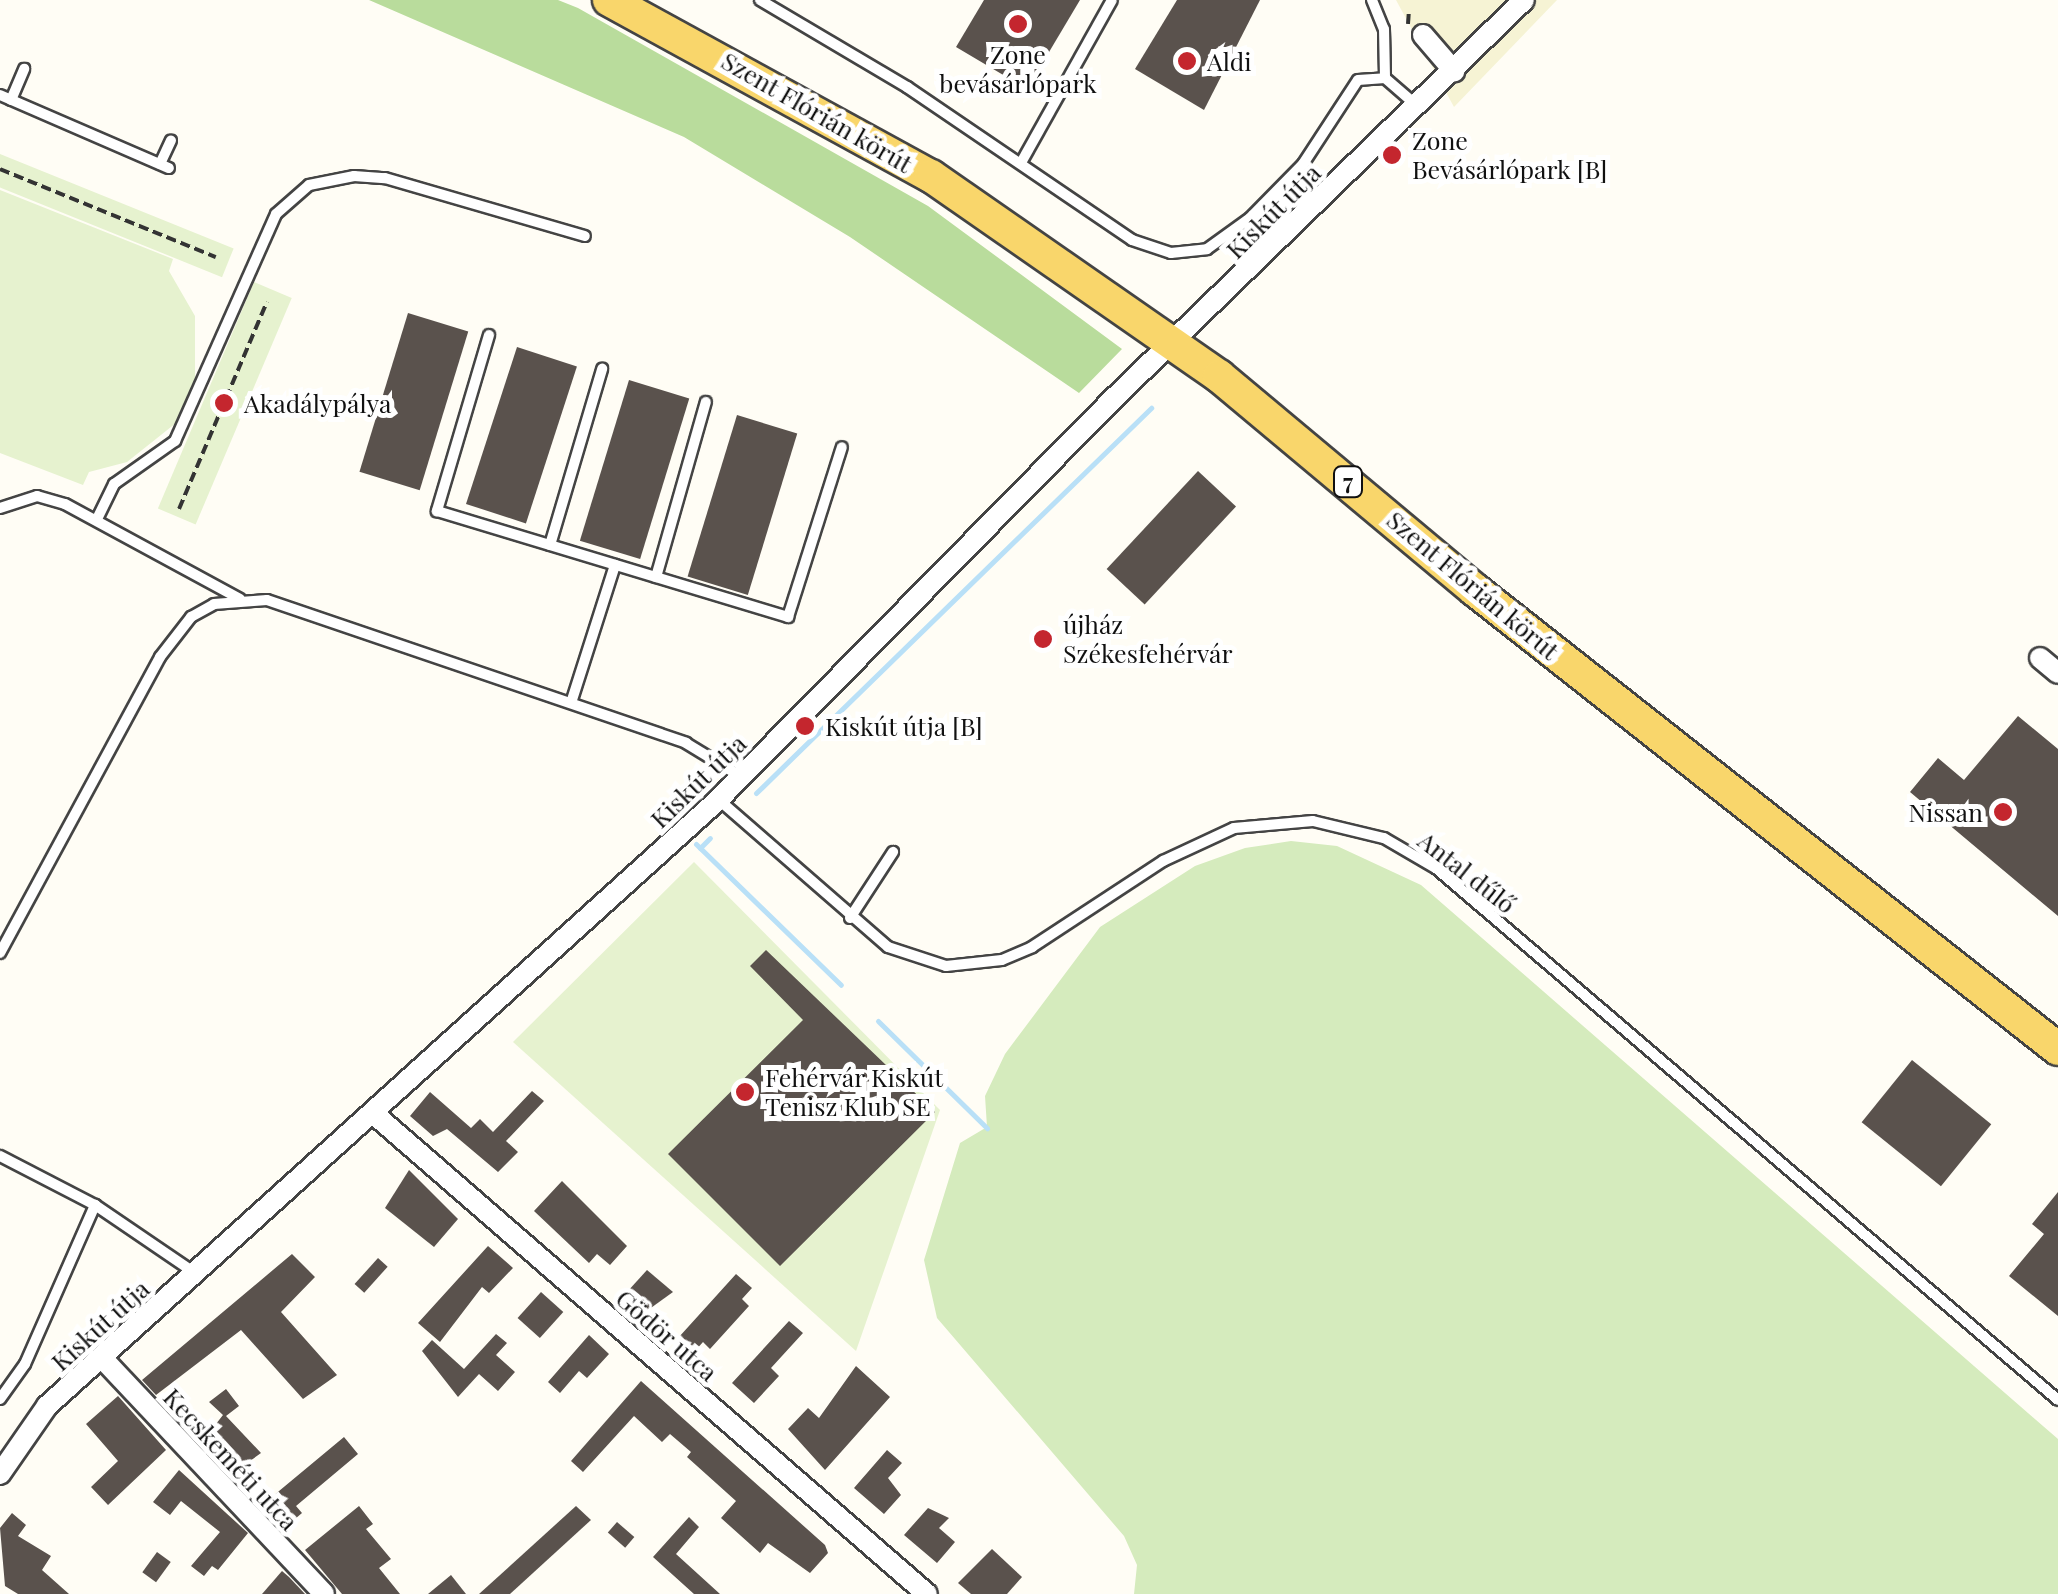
<!DOCTYPE html>
<html>
<head>
<meta charset="utf-8">
<style>
  body { margin:0 }
  #map { position:relative; width:2058px; height:1594px; overflow:hidden; background:#fffdf5; font-family:"Playfair Display",serif }
  div>[style] { position:absolute }
  .farmland>* { inset:0; background:#f6f3d4 }
  .green>* { inset:0; background:#d5ebbd }
  .forest>* { inset:0; background:#b9dc9c }
  .pitch>* { inset:0; background:#e6f2cf; transform-origin:0 0 }
  .stream>* { height:5px; margin:-2.5px; padding:0 2.5px; transform-origin:2.5px; border-radius:2.5px; background:#b9e0f7 }
  .building>* { inset:0; background:#5a524d; transform-origin:0 0 }
  .path>* { height:4px; margin-top:-2px; transform-origin:0; background:repeating-linear-gradient(90deg,#333 0 10px,transparent 0 15px) }
  .roads { filter:drop-shadow(2px 0 #444) drop-shadow(-2px 0 #444) drop-shadow(0 2px #444) drop-shadow(0 -2px #444) }
  .lane>* { height:10px; margin:-5px; padding:0 5px; transform-origin:5px; border-radius:5px; background:#fff }
  .street>* { height:20px; margin:-10px; padding:0 10px; transform-origin:10px; border-radius:10px; background:#fff }
  .primary>* { height:32px; margin:-16px; padding:0 16px; transform-origin:16px; border-radius:16px; background:#f9d66b }
  .dots>* { width:28px; height:28px; translate:-50% -50%; box-sizing:border-box; border:5px solid #fff; border-radius:50% }
  span { translate:-50% -50%; white-space:nowrap; text-align:center; line-height:1.15; -webkit-text-stroke:10px #fff; paint-order:stroke }
  .shield-label span { padding:2px 8px; background:#fff; border:2px solid; border-radius:8px; -webkit-text-stroke-width:0 }
  .shield-label { font-size:22px; color:#111; font-weight:700 }
  .poi-label { font-size:25px; color:#111 }
  .left { translate:0 -50%; text-align:left }
  .right { translate:-100% -50%; text-align:right }
  .street-label { font-size:25px; color:#111 }
</style>
</head>
<body>
<div id="map">
  <div class="farmland">
    <i style="clip-path:polygon(1396px 0,1557px 0,1454px 107px)"></i>
  </div>
  <div class="green">
    <i style="clip-path:polygon(1291px 841px,1337px 846px,1421px 885px,2058px 1439px,2058px 1594px,1134px 1594px,1137px 1565px,1124px 1536px,937px 1318px,924px 1260px,960px 1143px,987px 1127px,985px 1096px,1005px 1054px,1100px 927px,1195px 866px,1245px 848px)"></i>
  </div>
  <div class="forest">
    <i style="clip-path:polygon(369px 0,558px 0,578px 8px,928px 206px,1122px 349px,1079px 393px,850px 237px,684px 137px)"></i>
  </div>
  <div class="pitch">
    <i style="left:0;top:154px;width:252px;height:31px;rotate:22deg"></i>
    <i style="clip-path:polygon(0 190px,173px 259px,169px 271px,195px 316px,195px 385px,176px 423px,127px 462px,89px 472px,83px 485px,0 453px)"></i>
    <i style="left:254px;top:282px;width:41px;height:246px;rotate:23deg"></i>
    <i style="clip-path:polygon(694px 862px,940px 1110px,856px 1351px,513px 1042px)"></i>
  </div>
  <div class="stream">
    <i style="left:756px;top:793px;width:552px;rotate:-44.27deg"></i>
    <i style="left:696px;top:844px;width:202px;rotate:44.2deg"></i>
    <i style="left:700px;top:848px;width:14px;rotate:-45deg"></i>
    <i style="left:878px;top:1021px;width:153px;rotate:44.5deg"></i>
  </div>
  <div class="building">
    <i style="clip-path:polygon(984px 0,1080px 0,1027px 89px,956px 47px)"></i>
    <i style="clip-path:polygon(1177px 0,1260px 0,1204px 110px,1135px 69px)"></i>
    <i style="left:408px;top:313px;width:63px;height:166px;rotate:17deg"></i>
    <i style="left:517px;top:347px;width:63px;height:165px;rotate:18deg"></i>
    <i style="left:629px;top:380px;width:63px;height:168px;rotate:17deg"></i>
    <i style="left:737px;top:415px;width:63px;height:169px;rotate:17deg"></i>
    <i style="left:1198px;top:471px;width:52px;height:134px;rotate:43deg"></i>
    <i style="clip-path:polygon(2018px 716px,2058px 749px,2058px 916px,1910px 792px,1938px 758px,1964px 780px)"></i>
    <i style="clip-path:polygon(766px 950px,935px 1112px,780px 1266px,668px 1154px,803px 1020px,750px 966px)"></i>
    <i style="left:1912px;top:1060px;width:102px;height:80px;rotate:39deg"></i>
    <i style="clip-path:polygon(532px 1091px,544px 1101px,506px 1141px,518px 1152px,498px 1172px,447px 1129px,433px 1136px,410px 1116px,430px 1092px,471px 1128px,480px 1119px,493px 1132px)"></i>
    <i style="clip-path:polygon(409px 1170px,458px 1219px,434px 1247px,385px 1208px)"></i>
    <i style="clip-path:polygon(562px 1181px,627px 1246px,610px 1265px,597px 1254px,589px 1263px,534px 1211px)"></i>
    <i style="clip-path:polygon(2058px 1192px,2058px 1316px,2009px 1276px,2044px 1234px,2032px 1224px)"></i>
    <i style="clip-path:polygon(488px 1246px,513px 1268px,489px 1293px,482px 1287px,440px 1342px,418px 1323px)"></i>
    <i style="clip-path:polygon(292px 1254px,315px 1277px,281px 1312px,337px 1375px,303px 1399px,241px 1330px,156px 1395px,142px 1380px)"></i>
    <i style="left:378px;top:1258px;width:13px;height:35px;rotate:42deg"></i>
    <i style="clip-path:polygon(647px 1270px,673px 1292px,648px 1310px,627px 1292px)"></i>
    <i style="clip-path:polygon(736px 1274px,752px 1288px,742px 1299px,749px 1306px,710px 1349px,703px 1342px,695px 1351px,679px 1337px)"></i>
    <i style="left:541px;top:1292px;width:30px;height:35px;rotate:42deg"></i>
    <i style="clip-path:polygon(789px 1321px,803px 1333px,771px 1368px,779px 1376px,754px 1403px,732px 1383px)"></i>
    <i style="clip-path:polygon(496px 1334px,507px 1343px,496px 1355px,515px 1372px,498px 1391px,479px 1374px,458px 1397px,422px 1351px,432px 1340px,464px 1369px)"></i>
    <i style="clip-path:polygon(589px 1335px,609px 1354px,587px 1378px,579px 1371px,560px 1393px,548px 1382px)"></i>
    <i style="clip-path:polygon(856px 1366px,890px 1397px,825px 1470px,788px 1429px,808px 1408px,819px 1418px)"></i>
    <i style="clip-path:polygon(641px 1381px,825px 1545px,828px 1553px,810px 1573px,768px 1543px,760px 1553px,721px 1518px,736px 1501px,687px 1457px,691px 1452px,670px 1434px,662px 1442px,634px 1416px,583px 1472px,571px 1461px)"></i>
    <i style="clip-path:polygon(226px 1389px,239px 1406px,226px 1416px,261px 1453px,250px 1461px,257px 1471px,246px 1479px,241px 1473px,234px 1478px,219px 1463px,231px 1455px,212px 1429px,223px 1415px,209px 1402px)"></i>
    <i style="clip-path:polygon(118px 1396px,166px 1450px,108px 1505px,91px 1487px,118px 1461px,86px 1424px)"></i>
    <i style="clip-path:polygon(344px 1437px,358px 1454px,296px 1506px,302px 1513px,282px 1530px,261px 1506px)"></i>
    <i style="clip-path:polygon(887px 1450px,902px 1463px,888px 1478px,901px 1495px,884px 1514px,854px 1488px)"></i>
    <i style="clip-path:polygon(179px 1470px,248px 1533px,218px 1570px,212px 1566px,204px 1576px,191px 1566px,220px 1532px,181px 1501px,170px 1515px,153px 1502px)"></i>
    <i style="clip-path:polygon(359px 1506px,373px 1524px,366px 1529px,391px 1559px,379px 1568px,400px 1594px,342px 1594px,305px 1550px)"></i>
    <i style="clip-path:polygon(576px 1506px,591px 1520px,510px 1594px,479px 1594px)"></i>
    <i style="clip-path:polygon(928px 1508px,949px 1518px,939px 1528px,955px 1542px,937px 1563px,904px 1535px)"></i>
    <i style="clip-path:polygon(12px 1513px,26px 1525px,18px 1536px,51px 1556px,42px 1570px,69px 1594px,18px 1594px,5px 1586px,0 1528px)"></i>
    <i style="clip-path:polygon(689px 1517px,699px 1527px,676px 1554px,720px 1594px,694px 1594px,653px 1557px)"></i>
    <i style="left:617px;top:1522px;width:23px;height:14px;rotate:41deg"></i>
    <i style="clip-path:polygon(992px 1549px,1022px 1577px,1007px 1594px,971px 1594px,958px 1583px)"></i>
    <i style="left:157px;top:1552px;width:17px;height:25px;rotate:36deg"></i>
    <i style="clip-path:polygon(282px 1571px,289px 1577px,305px 1594px,262px 1594px)"></i>
    <i style="clip-path:polygon(451px 1575px,466px 1594px,428px 1594px)"></i>
  </div>
  <div class="path">
    <i style="left:1408px;top:24px;width:13px;rotate:-86deg"></i>
    <i style="left:0;top:169px;width:233px;rotate:22.2deg"></i>
    <i style="left:179px;top:509px;width:225px;rotate:-67deg"></i>
  </div>
  <div class="roads">
    <div class="lane">
      <i style="left:760px;top:0;width:171px;rotate:30.6deg"></i>
      <i style="left:907px;top:87px;width:272px;rotate:34.2deg"></i>
      <i style="left:1132px;top:240px;width:41px;rotate:18.4deg"></i>
      <i style="left:1171px;top:253px;width:36px;rotate:-6deg"></i>
      <i style="left:1207px;top:249px;width:53px;rotate:-35.8deg"></i>
      <i style="left:1250px;top:218px;width:76px;rotate:-45.5deg"></i>
      <i style="left:1303px;top:164px;width:100px;rotate:-56.8deg"></i>
      <i style="left:1358px;top:80px;width:27px;rotate:-4deg"></i>
      <i style="left:1385px;top:78px;width:40px;rotate:41deg"></i>
      <i style="left:1372px;top:0;width:31px;rotate:68deg"></i>
      <i style="left:1384px;top:29px;width:49px;rotate:88.8deg"></i>
      <i style="left:0;top:95px;width:184px;rotate:23.4deg"></i>
      <i style="left:11px;top:100px;width:34px;rotate:-67deg"></i>
      <i style="left:1022px;top:161px;width:184px;rotate:-60.8deg"></i>
      <i style="left:160px;top:164px;width:26px;rotate:-65deg"></i>
      <i style="left:489px;top:335px;width:184px;rotate:106.5deg"></i>
      <i style="left:437px;top:511px;width:367px;rotate:16.8deg"></i>
      <i style="left:788px;top:617px;width:178px;rotate:-72.4deg"></i>
      <i style="left:0;top:508px;width:39px;rotate:-18deg"></i>
      <i style="left:37px;top:496px;width:29px;rotate:16deg"></i>
      <i style="left:65px;top:504px;width:199px;rotate:28.5deg"></i>
      <i style="left:98px;top:517px;width:37px;rotate:-64deg"></i>
      <i style="left:114px;top:484px;width:75px;rotate:-35.2deg"></i>
      <i style="left:175px;top:441px;width:248px;rotate:-66deg"></i>
      <i style="left:276px;top:214px;width:44px;rotate:-41.3deg"></i>
      <i style="left:309px;top:185px;width:46px;rotate:-11.3deg"></i>
      <i style="left:354px;top:176px;width:31px;rotate:4deg"></i>
      <i style="left:385px;top:178px;width:208px;rotate:16.2deg"></i>
      <i style="left:550px;top:545px;width:184px;rotate:-73.5deg"></i>
      <i style="left:656px;top:577px;width:182px;rotate:-74.1deg"></i>
      <i style="left:571px;top:703px;width:145px;rotate:-72.3deg"></i>
      <i style="left:719px;top:800px;width:224px;rotate:41deg"></i>
      <i style="left:888px;top:947px;width:61px;rotate:18.1deg"></i>
      <i style="left:946px;top:966px;width:56px;rotate:-6.1deg"></i>
      <i style="left:1002px;top:960px;width:33px;rotate:-23deg"></i>
      <i style="left:1032px;top:947px;width:157px;rotate:-33.3deg"></i>
      <i style="left:1163px;top:861px;width:78px;rotate:-24.9deg"></i>
      <i style="left:1234px;top:828px;width:79px;rotate:-5.1deg"></i>
      <i style="left:1313px;top:821px;width:73px;rotate:13.5deg"></i>
      <i style="left:1384px;top:838px;width:61px;rotate:30.3deg"></i>
      <i style="left:1437px;top:869px;width:817px;rotate:40.53deg"></i>
      <i style="left:850px;top:918px;width:79px;rotate:-56.9deg"></i>
      <i style="left:0;top:953px;width:336px;rotate:-61.6deg"></i>
      <i style="left:160px;top:657px;width:51px;rotate:-52.2deg"></i>
      <i style="left:191px;top:617px;width:26px;rotate:-29deg"></i>
      <i style="left:214px;top:604px;width:53px;rotate:-4.3deg"></i>
      <i style="left:267px;top:600px;width:443px;rotate:18.8deg"></i>
      <i style="left:686px;top:743px;width:63px;rotate:31.4deg"></i>
      <i style="left:0;top:1156px;width:107px;rotate:27.3deg"></i>
      <i style="left:95px;top:1205px;width:121px;rotate:34.2deg"></i>
      <i style="left:0;top:1399px;width:43px;rotate:-54.5deg"></i>
      <i style="left:25px;top:1364px;width:174px;rotate:-66.2deg"></i>
    </div>
    <div class="street">
      <i style="left:1423px;top:35px;width:48px;rotate:49.3deg"></i>
      <i style="left:2040px;top:658px;width:23px;rotate:40deg"></i>
      <i style="left:374px;top:1114px;width:732px;rotate:40.96deg"></i>
      <i style="left:101px;top:1357px;width:325px;rotate:46.7deg"></i>
      <i style="left:0;top:1474px;width:83px;rotate:-55.3deg"></i>
      <i style="left:47px;top:1406px;width:906px;rotate:-42.09deg"></i>
      <i style="left:719px;top:799px;width:560px;rotate:-45.43deg"></i>
      <i style="left:1112px;top:400px;width:574px;rotate:-44.15deg"></i>
    </div>
    <div class="primary">
      <i style="left:609px;top:0;width:367px;rotate:28.7deg"></i>
      <i style="left:931px;top:176px;width:351px;rotate:34.8deg"></i>
      <i style="left:1219px;top:376px;width:334px;rotate:39.9deg"></i>
      <i style="left:1475px;top:590px;width:742px;rotate:38.21deg"></i>
    </div>
  </div>
  <div class="dots">
    <i style="left:1018px;top:24px;background:#c4262e"></i>
    <i style="left:1187px;top:61px;background:#c4262e"></i>
    <i style="left:1392px;top:155px;background:#c4262e"></i>
    <i style="left:224px;top:403px;background:#c4262e"></i>
    <i style="left:1043px;top:639px;background:#c4262e"></i>
    <i style="left:805px;top:726px;background:#c4262e"></i>
    <i style="left:2003px;top:812px;background:#c4262e"></i>
    <i style="left:745px;top:1092px;background:#c4262e"></i>
  </div>
  <div class="shield-label">
    <span style="left:1348px;top:482px">7</span>
  </div>
  <div class="poi-label">
    <span style="left:1018px;top:69px">Zone<br>bevásárlópark</span>
    <span class="left" style="left:1207px;top:61px">Aldi</span>
    <span class="left" style="left:1412px;top:155px">Zone<br>Bevásárlópark [B]</span>
    <span class="left" style="left:244px;top:403px">Akadálypálya</span>
    <span class="left" style="left:1063px;top:639px">újház<br>Székesfehérvár</span>
    <span class="left" style="left:825px;top:726px">Kiskút útja [B]</span>
    <span class="right" style="left:1983px;top:812px">Nissan</span>
    <span class="left" style="left:765px;top:1092px">Fehérvár Kiskút<br>Tenisz Klub SE</span>
  </div>
  <div class="street-label">
    <span style="left:817px;top:112px;rotate:30deg">Szent Flórián körút</span>
    <span style="left:1273px;top:211px;rotate:-45deg">Kiskút útja</span>
    <span style="left:1473px;top:585px;rotate:40deg">Szent Flórián körút</span>
    <span style="left:698px;top:781px;rotate:-44deg">Kiskút útja</span>
    <span style="left:1467px;top:872px;rotate:38deg">Antal dűlő</span>
    <span style="left:100px;top:1325px;rotate:-42deg">Kiskút útja</span>
    <span style="left:667px;top:1335px;rotate:41deg">Gödör utca</span>
    <span style="left:231px;top:1459px;rotate:47deg">Kecskeméti utca</span>
  </div>
</div>
</body>
</html>
